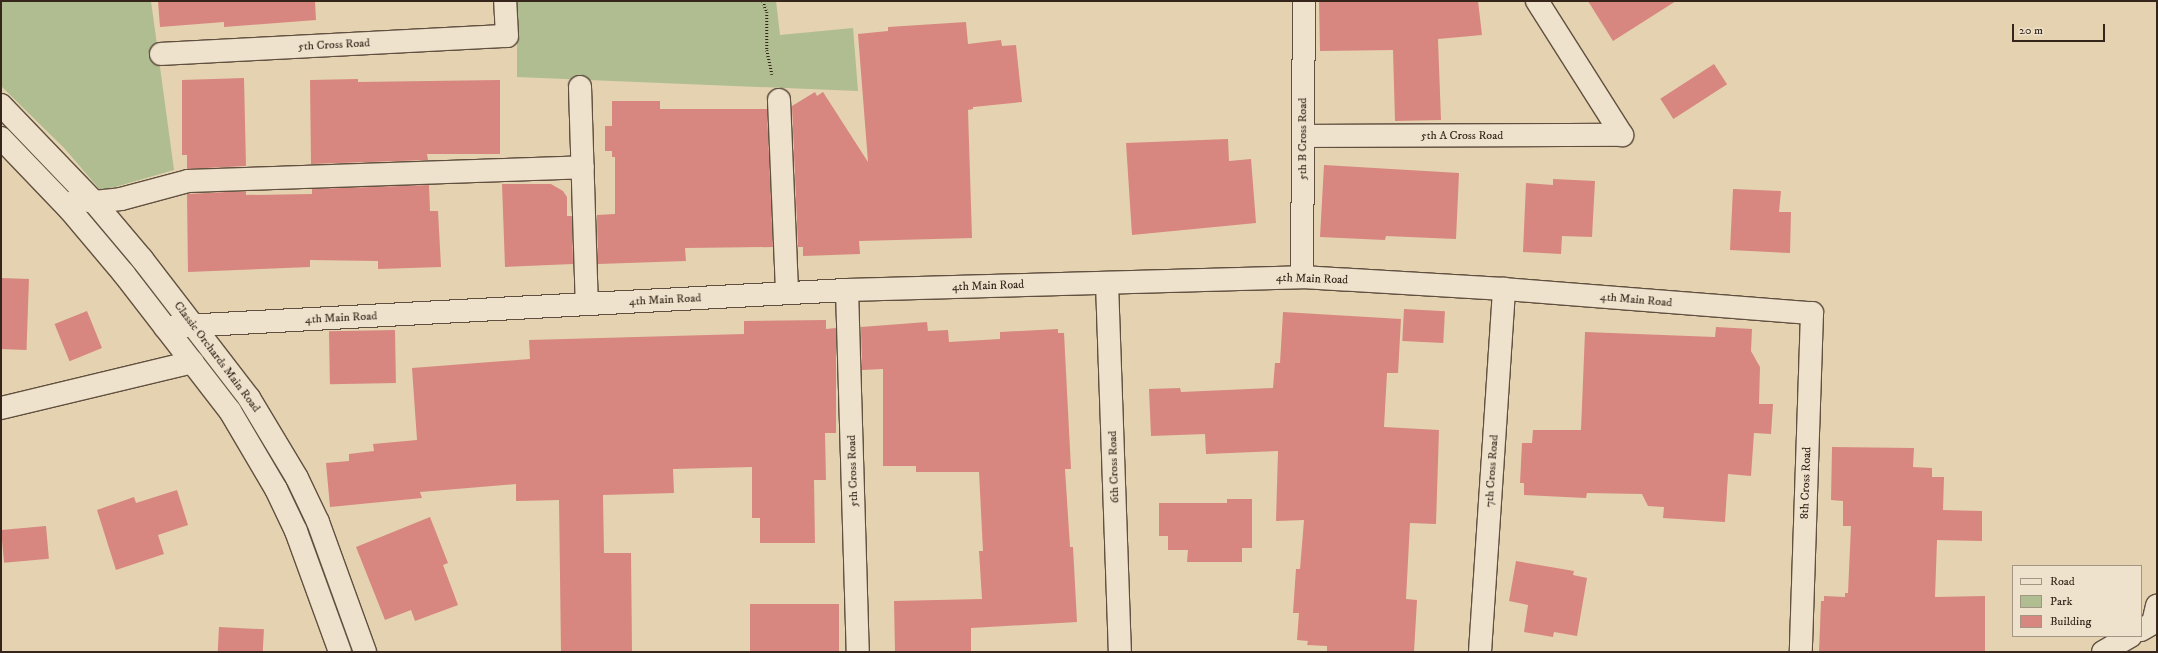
<!DOCTYPE html>
<html>
<head>
<meta charset="utf-8">
<style>
  body { margin:0 }
  #map { position:relative; width:2158px; height:653px; overflow:hidden; background:#e5d2b0; font-family:"IM FELL DW Pica",serif }
  div>[style] { position:absolute }
  .green>* { inset:0; background:#afbd90 }
  .building>* { inset:0; background:#d7877f; transform-origin:0 0 }
  .path>* { height:2.5px; margin-top:-1.25px; transform-origin:0; background:repeating-linear-gradient(90deg,#35251a 0 1px,transparent 0 3px) }
  .roads { filter:drop-shadow(1px 0 #615040) drop-shadow(-1px 0 #615040) drop-shadow(0 1px #615040) drop-shadow(0 -1px #615040) }
  .street>* { height:22px; margin:-11px; padding:0 11px; transform-origin:11px; border-radius:11px; background:#eee2cc }
  .secondary>* { height:22px; margin:-11px; padding:0 11px; transform-origin:11px; border-radius:11px; background:#eee2cc }
  span { translate:-50% -50%; white-space:nowrap; text-align:center; line-height:1.15; -webkit-text-stroke:3px #eee2cc; paint-order:stroke }
  .street-label { font-size:12px; color:#35251a }
  .frame { position:absolute; inset:0; border:2px solid #35251a; pointer-events:none }
  .legend { position:absolute; left:2012px; top:565px; width:130px; height:72px; box-sizing:border-box; background:#eee2cc; border:1px solid #a49685; margin:0; padding:5px 7px; list-style:none; font-size:12px; color:#35251a }
  .legend li { display:flex; align-items:center; gap:8px; height:20px }
  .legend b { width:20px; border:1px solid #a49685 }
  .scale { position:absolute; left:2012px; top:24px; width:93px; height:18px; box-sizing:border-box; border:2px solid #35251a; border-top:0; padding-left:5px; font-size:12px; line-height:14px; white-space:nowrap; color:#35251a; -webkit-text-stroke:3px #eee2cc; paint-order:stroke }
</style>
</head>
<body>
<div id="map">
  <div class="green">
    <i style="clip-path:polygon(1px 1px,151px 1px,174px 170px,101px 191px,65px 149px,1px 86px)"></i>
    <i style="clip-path:polygon(517px 1px,776px 1px,780px 35px,853px 28px,858px 91px,517px 77px)"></i>
  </div>
  <div class="building">
    <i style="clip-path:polygon(158px 1px,315px 1px,316px 20px,224px 27px,224px 22px,160px 27px)"></i>
    <i style="clip-path:polygon(1319px 1px,1478px 1px,1482px 35px,1438px 39px,1441px 120px,1395px 121px,1393px 50px,1320px 51px)"></i>
    <i style="clip-path:polygon(1588px 1px,1676px 1px,1613px 41px)"></i>
    <i style="clip-path:polygon(966px 22px,968px 44px,1001px 40px,1002px 46px,1016px 45px,1022px 102px,973px 107px,973px 109px,968px 110px,972px 238px,859px 241px,860px 254px,803px 256px,803px 247px,798px 247px,792px 106px,815px 92px,817px 96px,823px 92px,868px 162px,858px 34px,888px 31px,888px 27px)"></i>
    <i style="left:1714px;top:64px;width:24px;height:64px;rotate:57deg"></i>
    <i style="clip-path:polygon(244px 78px,246px 166px,187px 169px,187px 155px,182px 155px,182px 80px)"></i>
    <i style="clip-path:polygon(358px 79px,358px 82px,500px 80px,500px 154px,427px 154px,428px 160px,311px 164px,310px 80px)"></i>
    <i style="clip-path:polygon(612px 101px,660px 101px,660px 109px,767px 109px,773px 247px,685px 248px,686px 261px,598px 264px,597px 215px,615px 214px,615px 157px,612px 157px,612px 151px,605px 151px,605px 126px,612px 126px)"></i>
    <i style="clip-path:polygon(1228px 139px,1229px 161px,1251px 159px,1256px 223px,1132px 235px,1126px 143px)"></i>
    <i style="clip-path:polygon(1324px 165px,1459px 173px,1456px 239px,1386px 236px,1385px 240px,1320px 237px)"></i>
    <i style="clip-path:polygon(1553px 179px,1595px 181px,1592px 237px,1562px 236px,1561px 254px,1523px 252px,1526px 183px,1553px 185px)"></i>
    <i style="clip-path:polygon(502px 184px,551px 184px,563px 191px,567px 197px,567px 216px,572px 216px,573px 264px,505px 267px)"></i>
    <i style="clip-path:polygon(429px 185px,430px 211px,438px 211px,441px 267px,378px 269px,378px 261px,310px 260px,310px 267px,188px 272px,187px 194px,246px 191px,246px 195px,312px 194px,312px 189px)"></i>
    <i style="clip-path:polygon(1733px 189px,1781px 191px,1779px 212px,1791px 212px,1790px 253px,1730px 250px)"></i>
    <i style="left:1px;top:278px;width:28px;height:71px;rotate:2deg"></i>
    <i style="left:1404px;top:309px;width:41px;height:32px;rotate:3deg"></i>
    <i style="left:87px;top:311px;width:40px;height:35px;rotate:68deg"></i>
    <i style="clip-path:polygon(1283px 312px,1401px 319px,1398px 373px,1387px 373px,1384px 427px,1439px 430px,1436px 524px,1410px 523px,1406px 599px,1417px 600px,1414px 652px,1327px 652px,1327px 646px,1307px 645px,1308px 641px,1297px 640px,1299px 613px,1293px 613px,1296px 569px,1300px 569px,1304px 520px,1276px 521px,1278px 451px,1206px 454px,1205px 434px,1151px 436px,1149px 389px,1180px 388px,1181px 392px,1273px 388px,1275px 363px,1280px 363px)"></i>
    <i style="clip-path:polygon(826px 320px,826px 329px,836px 328px,836px 433px,825px 433px,826px 480px,814px 480px,815px 543px,760px 543px,760px 518px,752px 518px,752px 467px,673px 469px,674px 493px,603px 495px,604px 553px,631px 553px,632px 651px,561px 652px,559px 500px,516px 501px,516px 484px,420px 492px,422px 498px,330px 507px,326px 463px,349px 461px,349px 454px,374px 451px,373px 444px,417px 440px,412px 368px,530px 359px,529px 340px,744px 334px,744px 321px)"></i>
    <i style="clip-path:polygon(927px 322px,928px 331px,948px 330px,949px 342px,1000px 339px,1000px 332px,1058px 329px,1058px 333px,1064px 333px,1071px 469px,1065px 469px,1070px 547px,1073px 547px,1077px 622px,971px 628px,971px 652px,895px 652px,894px 601px,982px 599px,979px 551px,983px 551px,979px 472px,916px 472px,916px 466px,883px 466px,883px 369px,862px 370px,861px 327px)"></i>
    <i style="clip-path:polygon(1716px 327px,1752px 329px,1751px 351px,1760px 367px,1759px 404px,1773px 404px,1771px 434px,1754px 433px,1751px 476px,1728px 474px,1725px 522px,1663px 518px,1664px 507px,1648px 506px,1642px 494px,1587px 493px,1586px 498px,1524px 495px,1524px 483px,1520px 483px,1522px 443px,1532px 443px,1533px 430px,1581px 430px,1585px 332px,1715px 337px)"></i>
    <i style="left:395px;top:330px;width:53px;height:66px;rotate:89deg"></i>
    <i style="clip-path:polygon(1832px 447px,1914px 448px,1913px 467px,1932px 468px,1932px 477px,1944px 477px,1943px 510px,1982px 511px,1982px 541px,1937px 540px,1935px 597px,1985px 596px,1985px 652px,1819px 652px,1821px 601px,1824px 601px,1824px 596px,1845px 597px,1845px 593px,1848px 593px,1851px 526px,1843px 526px,1843px 501px,1831px 500px)"></i>
    <i style="clip-path:polygon(177px 490px,188px 525px,158px 535px,164px 554px,116px 570px,97px 510px,134px 497px,136px 503px)"></i>
    <i style="clip-path:polygon(1227px 499px,1252px 499px,1252px 548px,1242px 548px,1242px 562px,1187px 562px,1188px 550px,1168px 550px,1168px 536px,1159px 536px,1159px 503px,1227px 503px)"></i>
    <i style="clip-path:polygon(430px 517px,448px 563px,443px 565px,458px 605px,415px 621px,411px 610px,385px 620px,356px 547px)"></i>
    <i style="left:46px;top:526px;width:33px;height:45px;rotate:85deg"></i>
    <i style="clip-path:polygon(1516px 561px,1574px 571px,1573px 575px,1587px 578px,1577px 636px,1554px 632px,1553px 637px,1524px 632px,1528px 605px,1509px 601px)"></i>
    <i style="left:839px;top:604px;width:48px;height:89px;rotate:90deg"></i>
    <i style="left:219px;top:627px;width:45px;height:25px;rotate:3deg"></i>
  </div>
  <div class="path">
    <i style="left:763px;top:1px;width:12px;rotate:70deg"></i>
    <i style="left:767px;top:12px;width:38px;rotate:90deg"></i>
    <i style="left:767px;top:50px;width:25px;rotate:78deg"></i>
  </div>
  <div class="roads">
    <div class="street">
      <i style="left:1537px;top:1px;width:159px;rotate:57.6deg"></i>
      <i style="left:161px;top:54px;width:346px;rotate:-3deg"></i>
      <i style="left:507px;top:36px;width:35px;rotate:-93deg"></i>
      <i style="left:580px;top:87px;width:217px;rotate:88.2deg"></i>
      <i style="left:779px;top:100px;width:193px;rotate:87.6deg"></i>
      <i style="left:1303px;top:136px;width:319px;rotate:-0.2deg"></i>
      <i style="left:77px;top:199px;width:17px;rotate:10deg"></i>
      <i style="left:94px;top:202px;width:27px;rotate:-6deg"></i>
      <i style="left:121px;top:199px;width:69px;rotate:-15deg"></i>
      <i style="left:188px;top:181px;width:395px;rotate:-2deg"></i>
      <i style="left:1302px;top:277px;width:276px;rotate:-89.6deg"></i>
      <i style="left:1107px;top:283px;width:369px;rotate:88deg"></i>
      <i style="left:847px;top:290px;width:362px;rotate:88.3deg"></i>
      <i style="left:165px;top:327px;width:683px;rotate:-3.11deg"></i>
      <i style="left:847px;top:290px;width:455px;rotate:-1.6deg"></i>
      <i style="left:1302px;top:277px;width:202px;rotate:3.4deg"></i>
      <i style="left:1504px;top:289px;width:309px;rotate:4.5deg"></i>
      <i style="left:1812px;top:313px;width:339px;rotate:91.9deg"></i>
      <i style="left:1px;top:408px;width:197px;rotate:-13.5deg"></i>
      <i style="left:2141px;top:630px;width:14px;rotate:-30deg"></i>
      <i style="left:2153px;top:623px;width:18px;rotate:-77deg"></i>
      <i style="left:1480px;top:652px;width:364px;rotate:-86.2deg"></i>
      <i style="left:2103px;top:652px;width:32px;rotate:-30deg"></i>
    </div>
    <div class="secondary">
      <i style="left:1px;top:105px;width:134px;rotate:46.2deg"></i>
      <i style="left:94px;top:202px;width:75px;rotate:49.9deg"></i>
      <i style="left:142px;top:259px;width:175px;rotate:52.4deg"></i>
      <i style="left:249px;top:398px;width:93px;rotate:59deg"></i>
      <i style="left:297px;top:478px;width:49px;rotate:64.5deg"></i>
      <i style="left:318px;top:522px;width:138px;rotate:70.1deg"></i>
      <i style="left:1px;top:138px;width:101px;rotate:46.2deg"></i>
      <i style="left:71px;top:211px;width:82px;rotate:49.9deg"></i>
      <i style="left:124px;top:274px;width:173px;rotate:52.3deg"></i>
      <i style="left:230px;top:411px;width:91px;rotate:59.5deg"></i>
      <i style="left:276px;top:489px;width:47px;rotate:64.5deg"></i>
      <i style="left:296px;top:531px;width:129px;rotate:70deg"></i>
    </div>
  </div>
  <div class="street-label">
    <span style="left:334px;top:45px;rotate:-3deg">5th Cross Road</span>
    <span style="left:1462px;top:136px">5th A Cross Road</span>
    <span style="left:1303px;top:139px;rotate:-90deg">5th B Cross Road</span>
    <span style="left:1312px;top:279px;rotate:2deg">4th Main Road</span>
    <span style="left:988px;top:286px;rotate:-2deg">4th Main Road</span>
    <span style="left:665px;top:300px;rotate:-3deg">4th Main Road</span>
    <span style="left:1636px;top:300px;rotate:5deg">4th Main Road</span>
    <span style="left:341px;top:318px;rotate:-3deg">4th Main Road</span>
    <span style="left:217px;top:357px;rotate:53deg">Classic Orchards Main Road</span>
    <span style="left:1114px;top:467px;rotate:-92deg">6th Cross Road</span>
    <span style="left:853px;top:471px;rotate:-92deg">5th Cross Road</span>
    <span style="left:1492px;top:471px;rotate:-86deg">7th Cross Road</span>
    <span style="left:1806px;top:483px;rotate:-88deg">8th Cross Road</span>
  </div>
  <div class="frame"></div>
  <ul class="legend">
  <li><b style="height:5px;background:#eee2cc"></b>Road</li>
  <li><b style="height:11px;background:#afbd90"></b>Park</li>
  <li><b style="height:11px;background:#d7877f"></b>Building</li>
  </ul>
  <div class="scale">20 m</div>
</div>
</body>
</html>
